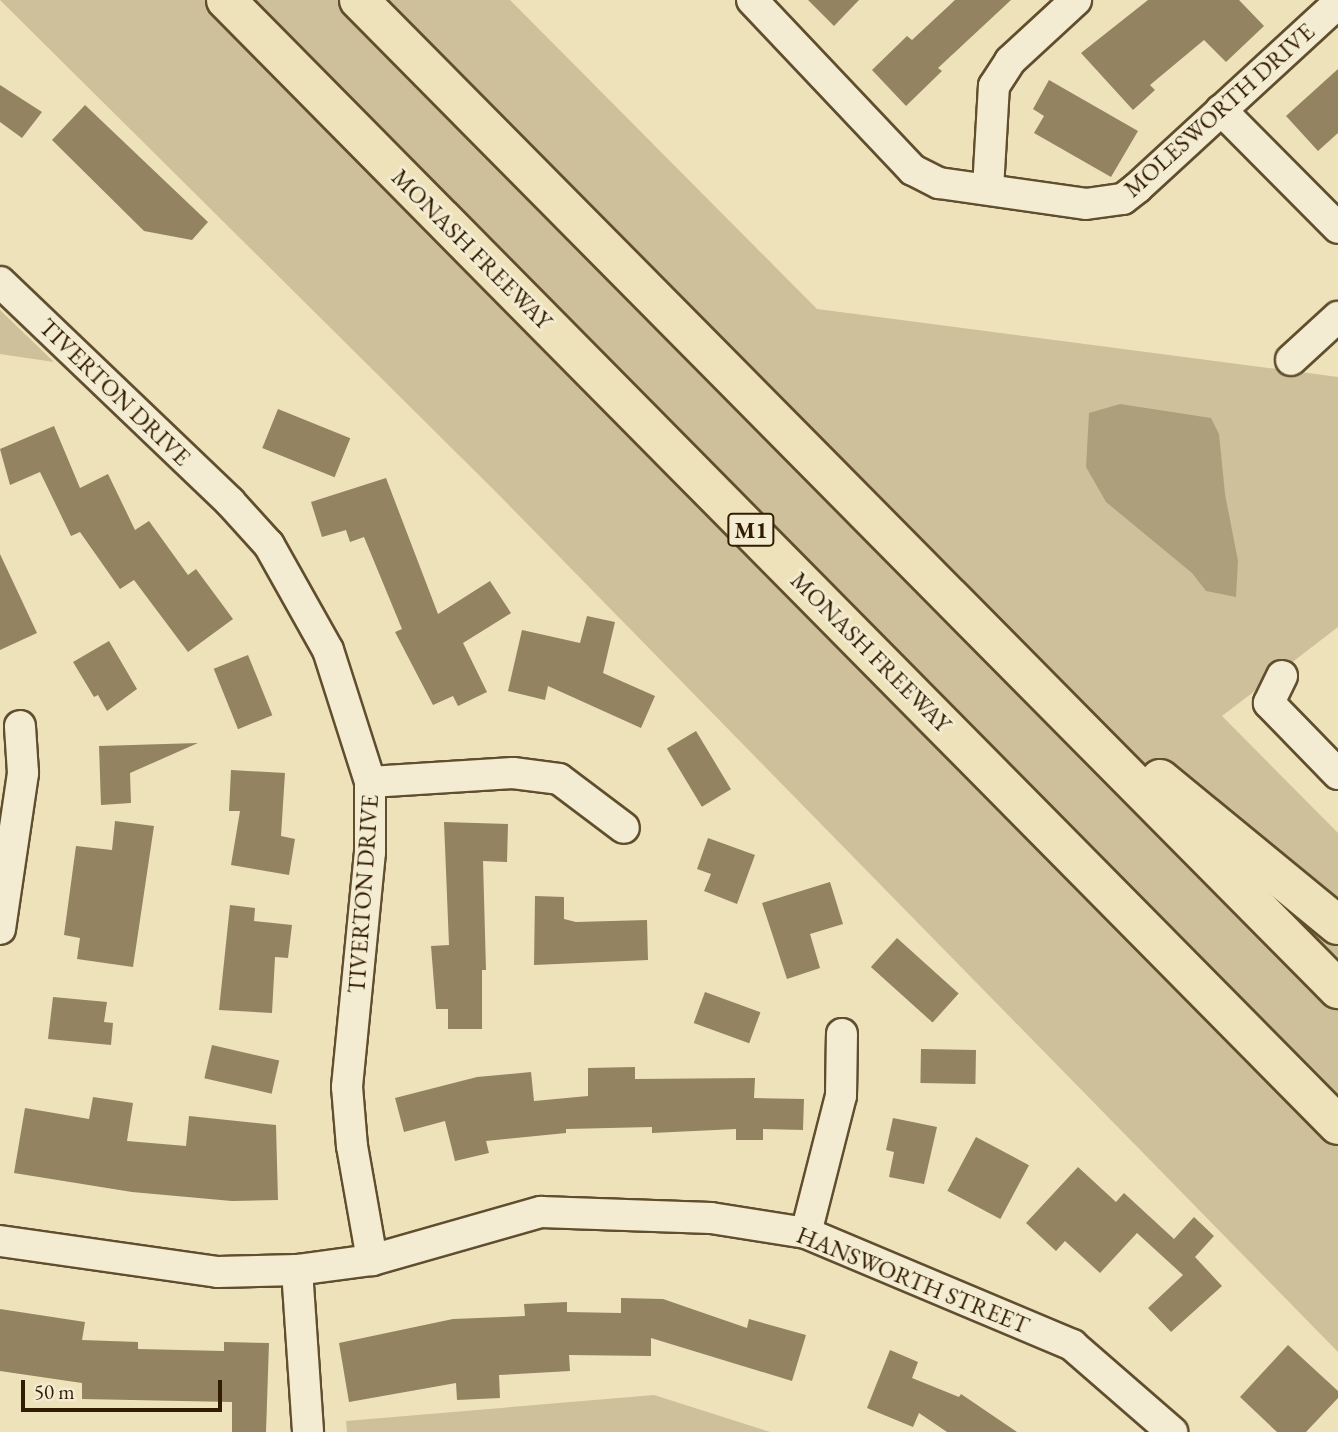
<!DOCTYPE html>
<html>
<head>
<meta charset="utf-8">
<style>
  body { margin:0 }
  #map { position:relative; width:1338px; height:1432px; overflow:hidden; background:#ede2ba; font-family:"EB Garamond",serif }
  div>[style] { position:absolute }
  .green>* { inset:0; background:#cdc09a }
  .water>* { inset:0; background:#ad9f7b }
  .building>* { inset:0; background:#938361; transform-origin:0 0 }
  .roads { filter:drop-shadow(2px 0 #614e2e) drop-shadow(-2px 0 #614e2e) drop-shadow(0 2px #614e2e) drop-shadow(0 -2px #614e2e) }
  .minor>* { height:30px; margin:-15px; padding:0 15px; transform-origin:15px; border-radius:15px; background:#f3ecd2 }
  .highway>* { height:38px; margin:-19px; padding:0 19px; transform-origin:19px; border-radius:19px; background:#ede2ba }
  span { translate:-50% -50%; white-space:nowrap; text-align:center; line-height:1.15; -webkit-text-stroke:6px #f3ecd2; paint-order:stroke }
  .shield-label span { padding:2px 5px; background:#f3ecd2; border:2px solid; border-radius:5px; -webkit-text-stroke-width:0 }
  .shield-label { font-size:23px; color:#321c00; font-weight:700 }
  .street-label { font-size:24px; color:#321c00 }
  .scale { position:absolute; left:21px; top:1380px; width:201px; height:32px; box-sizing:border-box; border:4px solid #321c00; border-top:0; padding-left:9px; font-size:21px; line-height:24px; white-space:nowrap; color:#321c00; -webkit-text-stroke:5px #f3ecd2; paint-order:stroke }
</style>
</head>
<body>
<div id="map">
  <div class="green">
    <i style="clip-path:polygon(0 0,510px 0,817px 309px,1338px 377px,1338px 627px,1222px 716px,1338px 833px,1338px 1352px,497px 493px)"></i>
    <i style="clip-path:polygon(0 310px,54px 362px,0 354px)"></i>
    <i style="clip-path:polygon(654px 1395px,770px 1432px,347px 1432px,346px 1421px)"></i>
  </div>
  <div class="water">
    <i style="clip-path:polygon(1120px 404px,1211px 418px,1219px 434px,1225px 494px,1238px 561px,1236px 597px,1206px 591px,1192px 573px,1106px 502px,1086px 467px,1089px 413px)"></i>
  </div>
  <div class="building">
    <i style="clip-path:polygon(808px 0,859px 0,834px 26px)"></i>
    <i style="clip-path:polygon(955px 0,1011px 0,938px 68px,942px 71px,906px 106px,872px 70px,907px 36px,912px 40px)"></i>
    <i style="clip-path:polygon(1148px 0,1239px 0,1264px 26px,1226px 62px,1204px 40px,1150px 85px,1155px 90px,1133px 110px,1081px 53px)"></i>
    <i style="clip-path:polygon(1338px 69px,1338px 133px,1318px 151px,1286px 116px)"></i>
    <i style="clip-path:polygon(1049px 80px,1138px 131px,1111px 177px,1034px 133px,1044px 116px,1033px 109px)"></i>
    <i style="clip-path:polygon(0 85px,42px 112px,22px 138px,0 122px)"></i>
    <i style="clip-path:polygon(85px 105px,208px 222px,192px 240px,144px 231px,52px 140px)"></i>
    <i style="left:278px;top:409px;width:78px;height:42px;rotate:22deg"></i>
    <i style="clip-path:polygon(54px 426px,80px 488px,108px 474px,135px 530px,149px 521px,188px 575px,196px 569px,233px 619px,188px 652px,134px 580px,120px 589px,80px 532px,71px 536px,40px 472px,10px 485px,0 449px)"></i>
    <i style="clip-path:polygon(386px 478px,438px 614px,490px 581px,511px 613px,463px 643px,487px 692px,458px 706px,453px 696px,433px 705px,395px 632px,402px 629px,364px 537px,350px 542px,346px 530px,322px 537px,311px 502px)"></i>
    <i style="clip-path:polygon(0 554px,37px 633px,0 650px)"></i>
    <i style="clip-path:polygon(587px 616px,615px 622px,603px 673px,655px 696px,641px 728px,548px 686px,545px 700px,508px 691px,522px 630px,580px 643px)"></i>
    <i style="clip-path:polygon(109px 641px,137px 689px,107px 711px,98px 695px,94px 697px,73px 662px)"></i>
    <i style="left:248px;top:655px;width:65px;height:37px;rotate:68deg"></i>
    <i style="left:696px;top:731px;width:68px;height:34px;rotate:59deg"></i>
    <i style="clip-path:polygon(198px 743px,130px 773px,131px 803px,101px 805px,99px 746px)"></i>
    <i style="clip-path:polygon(231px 770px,285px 773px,281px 836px,295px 839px,289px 875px,231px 865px,240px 811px,229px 811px)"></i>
    <i style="clip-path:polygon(115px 821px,154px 826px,133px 967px,77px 959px,80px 938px,64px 935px,76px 846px,112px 850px)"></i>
    <i style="clip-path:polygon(444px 822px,508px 824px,507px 862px,483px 861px,486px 970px,482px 970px,482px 1029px,448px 1029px,448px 1009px,436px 1009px,431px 946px,449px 945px)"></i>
    <i style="clip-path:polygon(708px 838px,755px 855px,737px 904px,704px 891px,711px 874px,697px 869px)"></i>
    <i style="clip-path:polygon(830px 882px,843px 924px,810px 934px,820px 968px,787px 979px,762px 903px)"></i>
    <i style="clip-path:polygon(535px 896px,564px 897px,564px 919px,576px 922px,647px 920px,648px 960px,534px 965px)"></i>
    <i style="clip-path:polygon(230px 905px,255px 908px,254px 921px,292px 925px,288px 958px,275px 957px,272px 1013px,219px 1010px)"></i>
    <i style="left:897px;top:938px;width:83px;height:39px;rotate:42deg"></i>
    <i style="left:705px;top:992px;width:59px;height:33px;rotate:20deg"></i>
    <i style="clip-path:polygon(53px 997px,107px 1002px,104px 1022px,113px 1023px,111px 1045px,48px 1039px)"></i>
    <i style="left:212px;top:1045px;width:69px;height:34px;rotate:13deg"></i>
    <i style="left:921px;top:1049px;width:55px;height:34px;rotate:1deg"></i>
    <i style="clip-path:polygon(635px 1067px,635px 1079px,755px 1078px,754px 1098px,804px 1099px,803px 1130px,763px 1129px,763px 1140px,736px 1140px,736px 1129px,652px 1133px,652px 1127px,566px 1129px,566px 1133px,486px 1141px,489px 1153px,455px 1161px,445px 1121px,404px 1132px,395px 1098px,477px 1077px,531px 1072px,534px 1101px,588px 1096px,588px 1068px)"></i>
    <i style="clip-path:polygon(93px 1097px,133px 1103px,127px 1141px,186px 1146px,189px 1116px,276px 1125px,278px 1200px,232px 1201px,132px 1192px,14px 1173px,25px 1108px,89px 1119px)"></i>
    <i style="clip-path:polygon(893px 1118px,937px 1127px,924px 1184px,889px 1177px,894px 1152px,886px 1150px)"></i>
    <i style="left:976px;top:1137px;width:60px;height:61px;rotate:28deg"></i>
    <i style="clip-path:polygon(1078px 1167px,1116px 1202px,1124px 1193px,1174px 1239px,1194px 1217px,1214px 1236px,1195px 1257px,1222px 1286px,1171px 1332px,1148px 1308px,1183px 1275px,1137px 1233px,1100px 1273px,1065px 1241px,1056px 1251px,1026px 1223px)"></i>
    <i style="clip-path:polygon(621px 1298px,663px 1299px,747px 1328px,749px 1319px,806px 1335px,792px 1381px,651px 1338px,651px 1356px,569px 1355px,570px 1371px,499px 1375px,500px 1398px,457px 1400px,456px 1383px,349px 1402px,339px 1343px,453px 1319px,525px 1316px,524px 1304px,567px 1302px,567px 1312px,621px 1313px)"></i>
    <i style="clip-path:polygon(0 1309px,85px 1322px,82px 1340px,138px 1342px,138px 1349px,224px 1351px,224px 1342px,269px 1343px,266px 1432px,232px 1432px,232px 1402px,82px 1399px,82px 1383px,0 1371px)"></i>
    <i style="clip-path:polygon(1288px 1345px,1338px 1391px,1338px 1398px,1306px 1432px,1277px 1432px,1240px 1397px)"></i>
    <i style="clip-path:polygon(890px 1350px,918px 1362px,912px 1378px,959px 1397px,961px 1394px,1017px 1432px,947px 1432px,919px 1413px,913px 1427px,867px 1408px)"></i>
  </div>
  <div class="roads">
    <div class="minor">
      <i style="left:752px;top:0;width:234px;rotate:46.6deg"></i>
      <i style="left:913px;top:170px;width:29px;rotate:27deg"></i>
      <i style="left:939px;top:183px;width:148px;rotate:8.1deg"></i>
      <i style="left:1086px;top:204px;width:37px;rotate:-8deg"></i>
      <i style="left:1123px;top:199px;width:18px;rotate:-38deg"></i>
      <i style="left:1137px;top:188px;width:273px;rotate:-42.6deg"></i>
      <i style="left:1221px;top:110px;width:166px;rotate:45.2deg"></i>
      <i style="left:988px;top:189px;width:103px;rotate:-86.7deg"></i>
      <i style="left:994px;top:86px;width:30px;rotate:-57deg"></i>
      <i style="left:1010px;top:61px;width:90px;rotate:-42.7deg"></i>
      <i style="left:0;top:282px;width:318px;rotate:43.7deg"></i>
      <i style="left:230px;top:502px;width:58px;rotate:47.8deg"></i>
      <i style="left:269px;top:545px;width:120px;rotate:60.7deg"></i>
      <i style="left:328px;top:650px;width:139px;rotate:72.3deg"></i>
      <i style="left:370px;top:782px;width:70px;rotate:90deg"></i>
      <i style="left:370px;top:852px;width:236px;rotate:95.6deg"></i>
      <i style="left:347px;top:1087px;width:59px;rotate:85.2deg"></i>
      <i style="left:352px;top:1146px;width:116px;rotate:80deg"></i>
      <i style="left:1291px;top:360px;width:64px;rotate:-42.5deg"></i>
      <i style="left:1282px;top:676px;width:30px;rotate:116deg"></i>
      <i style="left:1269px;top:703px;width:99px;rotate:45.8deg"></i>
      <i style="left:370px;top:782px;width:143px;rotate:-3.6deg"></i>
      <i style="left:513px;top:773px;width:46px;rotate:7.4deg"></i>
      <i style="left:559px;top:779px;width:81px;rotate:37deg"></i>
      <i style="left:0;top:929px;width:158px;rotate:-81.6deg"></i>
      <i style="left:23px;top:773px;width:47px;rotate:-93.7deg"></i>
      <i style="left:806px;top:1233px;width:141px;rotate:-75.7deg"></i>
      <i style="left:841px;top:1096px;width:62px;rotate:-89.1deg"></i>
      <i style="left:0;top:1241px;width:220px;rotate:8.1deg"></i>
      <i style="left:218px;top:1272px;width:79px;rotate:-1.5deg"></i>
      <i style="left:297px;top:1270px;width:76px;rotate:-7.6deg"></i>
      <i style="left:372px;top:1260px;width:176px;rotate:-15.9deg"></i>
      <i style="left:541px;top:1212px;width:170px;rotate:2deg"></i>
      <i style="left:711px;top:1218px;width:96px;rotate:9deg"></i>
      <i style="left:806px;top:1233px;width:289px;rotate:22.8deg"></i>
      <i style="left:1072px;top:1345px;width:133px;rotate:41deg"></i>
      <i style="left:297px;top:1270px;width:162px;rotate:86.1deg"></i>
    </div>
    <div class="highway">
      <i style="left:226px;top:0;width:1582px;rotate:45.33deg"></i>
      <i style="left:359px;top:0;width:1392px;rotate:45.29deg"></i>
      <i style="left:1160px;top:779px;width:230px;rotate:39.4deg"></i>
    </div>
  </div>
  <div class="shield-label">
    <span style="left:751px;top:530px">M1</span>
  </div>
  <div class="street-label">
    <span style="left:1219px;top:110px;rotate:-42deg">MOLESWORTH DRIVE</span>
    <span style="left:472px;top:249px;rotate:45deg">MONASH FREEWAY</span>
    <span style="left:115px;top:392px;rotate:44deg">TIVERTON DRIVE</span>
    <span style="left:871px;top:652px;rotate:45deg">MONASH FREEWAY</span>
    <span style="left:363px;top:894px;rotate:-86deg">TIVERTON DRIVE</span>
    <span style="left:913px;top:1280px;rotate:22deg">HANSWORTH STREET</span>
  </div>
  <div class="scale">50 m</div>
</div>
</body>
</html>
